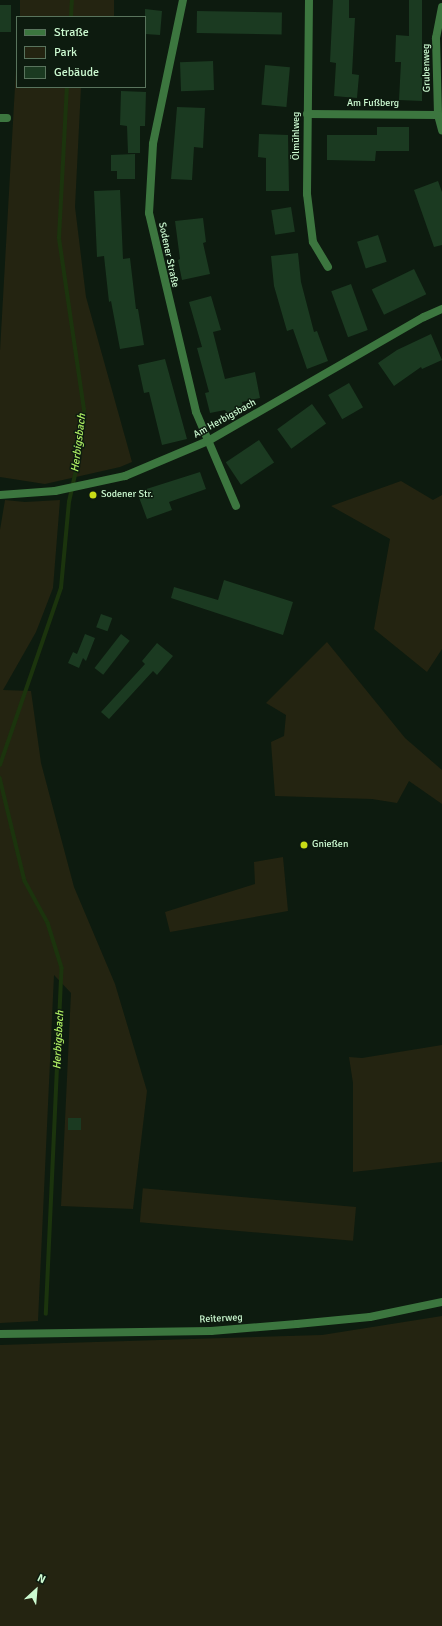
<!DOCTYPE html>
<html>
<head>
<meta charset="utf-8">
<style>
	body { margin:0 }
	#map { position:relative; width:442px; height:1626px; overflow:hidden; background:#0d1b0f; font-family:Signika,sans-serif }
	div>[style] { position:absolute }
	.green>* { inset:0; background:#242411; transform-origin:0 0 }
	.stream>* { height:3.5px; margin:-1.75px; padding:0 1.75px; transform-origin:1.75px; border-radius:1.75px; background:#1b340d }
	.building>* { inset:0; background:#1b3a21; transform-origin:0 0 }
	.minor>* { height:8px; margin:-4px; padding:0 4px; transform-origin:4px; border-radius:4px; background:#3c763f }
	.tertiary>* { height:8px; margin:-4px; padding:0 4px; transform-origin:4px; border-radius:4px; background:#3c763f }
	.dots>* { width:11px; height:11px; translate:-50% -50%; box-sizing:border-box; border:2px solid #0d1b0f; border-radius:50% }
	span { translate:-50% -50%; white-space:nowrap; text-align:center; line-height:1.15; -webkit-text-stroke:3px #0d1b0f; paint-order:stroke }
	.street-label { font-size:10px; color:#ccfad1 }
	.poi-label { font-size:10px; color:#ccfad1 }
	.left { translate:0 -50%; text-align:left }
	.water-label { font-size:11px; color:#aff064; font-style:italic }
	.legend { position:absolute; left:16px; top:16px; width:130px; height:72px; box-sizing:border-box; background:#0d1b0f; border:1px solid #59745d; margin:0; padding:5px 7px; list-style:none; font-size:12px; color:#ccfad1 }
	.legend li { display:flex; align-items:center; gap:8px; height:20px }
	.legend b { width:20px; border:1px solid #59745d }
	.north { position:absolute; left:16px; top:1570px; width:40px; height:40px; -webkit-text-stroke:3px #0d1b0f; paint-order:stroke; rotate:26deg; font-size:11px; font-weight:700; line-height:16px; text-align:center; color:#ccfad1 }
	.north::after { content:''; display:block; margin:auto; width:14px; height:18px; background:#ccfad1; clip-path:polygon(50% 0,100% 100%,50% 72%,0 100%) }
</style>
</head>
<body>
<div id="map">
	<div class="green">
		<div style="left:20px;top:0;width:94px;height:17px"></div>
		<div style="clip-path:polygon(17px 51px,17px 87px,81px 87px,75px 207px,86px 297px,132px 462px,120px 467px,45px 484px,0 477px,0 351px)"></div>
		<div style="clip-path:polygon(401px 481px,433px 500px,442px 495px,442px 649px,427px 672px,374px 629px,390px 539px,331px 506px)"></div>
		<div style="clip-path:polygon(5px 500px,25px 502px,60px 500px,53px 588px,36px 632px,3px 690px,31px 691px,41px 763px,74px 887px,115px 984px,147px 1091px,133px 1209px,61px 1206px,71px 993px,54px 975px,38px 1321px,0 1323px,0 530px)"></div>
		<div style="clip-path:polygon(327px 642px,405px 738px,442px 770px,442px 804px,409px 781px,397px 803px,372px 799px,275px 796px,271px 742px,284px 736px,286px 715px,266px 703px)"></div>
		<div style="clip-path:polygon(283px 857px,288px 911px,170px 932px,165px 912px,255px 884px,254px 862px)"></div>
		<div style="clip-path:polygon(442px 1045px,442px 1162px,353px 1172px,353px 1083px,349px 1057px,362px 1058px)"></div>
		<div style="left:356px;top:1207px;width:34px;height:214px;rotate:95deg"></div>
		<div style="clip-path:polygon(442px 1316px,442px 1626px,0 1626px,0 1345px,322px 1335px)"></div>
	</div>
	<div class="stream">
		<div style="left:71px;top:17px;width:17px;rotate:-87deg"></div>
		<div style="left:0;top:765px;width:187px;rotate:-71deg"></div>
		<div style="left:61px;top:588px;width:86px;rotate:-84.7deg"></div>
		<div style="left:69px;top:502px;width:46px;rotate:-77.5deg"></div>
		<div style="left:79px;top:457px;width:47px;rotate:-83.9deg"></div>
		<div style="left:84px;top:410px;width:174px;rotate:-98.3deg"></div>
		<div style="left:59px;top:238px;width:151px;rotate:-87deg"></div>
		<div style="left:0;top:778px;width:106px;rotate:76.4deg"></div>
		<div style="left:25px;top:881px;width:48px;rotate:61.3deg"></div>
		<div style="left:48px;top:923px;width:47px;rotate:72.7deg"></div>
		<div style="left:62px;top:968px;width:346px;rotate:92.6deg"></div>
	</div>
	<div class="building">
		<div style="clip-path:polygon(333px 0,349px 0,349px 18px,355px 18px,352px 74px,359px 75px,357px 98px,334px 96px,336px 63px,330px 62px)"></div>
		<div style="clip-path:polygon(409px 0,422px 0,422px 101px,399px 100px,401px 62px,395px 62px,396px 35px,409px 36px)"></div>
		<div style="left:0;top:5px;width:11px;height:27px"></div>
		<div style="clip-path:polygon(145px 9px,162px 11px,160px 35px,145px 34px)"></div>
		<div style="left:197px;top:11px;width:85px;height:22px;rotate:1deg"></div>
		<div style="left:213px;top:61px;width:29px;height:33px;rotate:88deg"></div>
		<div style="left:265px;top:65px;width:25px;height:40px;rotate:5deg"></div>
		<div style="clip-path:polygon(121px 91px,146px 92px,145px 126px,140px 126px,140px 153px,128px 153px,127px 126px,120px 125px)"></div>
		<div style="clip-path:polygon(177px 107px,205px 108px,203px 148px,194px 147px,192px 180px,171px 179px)"></div>
		<div style="clip-path:polygon(377px 127px,409px 127px,409px 151px,376px 151px,375px 161px,327px 160px,327px 135px,377px 135px)"></div>
		<div style="clip-path:polygon(259px 134px,288px 135px,289px 191px,266px 191px,266px 158px,258px 157px)"></div>
		<div style="clip-path:polygon(135px 154px,135px 179px,117px 179px,117px 171px,111px 171px,111px 155px)"></div>
		<div style="clip-path:polygon(438px 181px,442px 192px,442px 245px,434px 247px,414px 190px)"></div>
		<div style="clip-path:polygon(120px 190px,123px 259px,130px 258px,136px 309px,138px 309px,144px 345px,120px 349px,111px 301px,109px 302px,104px 256px,97px 257px,94px 191px)"></div>
		<div style="left:291px;top:207px;width:25px;height:20px;rotate:81deg"></div>
		<div style="clip-path:polygon(203px 218px,206px 242px,203px 243px,210px 274px,182px 280px,178px 260px,180px 259px,175px 221px)"></div>
		<div style="left:378px;top:235px;width:28px;height:22px;rotate:72deg"></div>
		<div style="clip-path:polygon(298px 253px,301px 282px,314px 332px,317px 331px,328px 361px,307px 369px,293px 329px,287px 331px,274px 286px,271px 256px)"></div>
		<div style="left:414px;top:269px;width:28px;height:47px;rotate:64deg"></div>
		<div style="left:351px;top:284px;width:49px;height:21px;rotate:70deg"></div>
		<div style="clip-path:polygon(211px 296px,221px 330px,213px 332px,225px 379px,255px 372px,260px 398px,242px 402px,244px 410px,227px 413px,225px 410px,210px 413px,205px 393px,209px 392px,197px 348px,202px 347px,189px 302px)"></div>
		<div style="clip-path:polygon(431px 334px,442px 360px,422px 369px,421px 367px,394px 386px,378px 363px,397px 350px)"></div>
		<div style="clip-path:polygon(165px 359px,187px 439px,162px 445px,149px 392px,144px 393px,138px 365px)"></div>
		<div style="left:349px;top:383px;width:28px;height:24px;rotate:60deg"></div>
		<div style="left:312px;top:404px;width:24px;height:43px;rotate:54deg"></div>
		<div style="left:259px;top:440px;width:27px;height:40px;rotate:56deg"></div>
		<div style="clip-path:polygon(200px 472px,206px 489px,169px 502px,172px 510px,147px 519px,137px 492px)"></div>
		<div style="clip-path:polygon(224px 580px,293px 602px,283px 635px,171px 598px,174px 587px,218px 600px)"></div>
		<div style="left:101px;top:614px;width:12px;height:14px;rotate:20deg"></div>
		<div style="clip-path:polygon(85px 634px,95px 638px,86px 661px,83px 658px,79px 668px,68px 663px,73px 652px,77px 654px)"></div>
		<div style="left:121px;top:634px;width:11px;height:43px;rotate:38deg"></div>
		<div style="clip-path:polygon(157px 643px,173px 656px,157px 675px,153px 671px,109px 719px,101px 712px,145px 664px,142px 661px)"></div>
		<div style="left:68px;top:1118px;width:13px;height:12px"></div>
	</div>
	<div class="minor">
		<div style="left:183px;top:0;width:147px;rotate:101.8deg"></div>
		<div style="left:153px;top:144px;width:69px;rotate:93.3deg"></div>
		<div style="left:149px;top:213px;width:204px;rotate:76.7deg"></div>
		<div style="left:196px;top:412px;width:102px;rotate:66.9deg"></div>
		<div style="left:309px;top:0;width:194px;rotate:90.6deg"></div>
		<div style="left:307px;top:194px;width:48px;rotate:82.9deg"></div>
		<div style="left:313px;top:242px;width:29px;rotate:59deg"></div>
		<div style="left:442px;top:7px;width:32px;rotate:101deg"></div>
		<div style="left:436px;top:38px;width:77px;rotate:88.5deg"></div>
		<div style="left:438px;top:115px;width:16px;rotate:75deg"></div>
		<div style="left:307px;top:114px;width:131px;rotate:0.4deg"></div>
		<div style="left:0;top:118px;width:7px"></div>
		<div style="left:0;top:495px;width:55px;rotate:-4.2deg"></div>
		<div style="left:55px;top:491px;width:72px;rotate:-12.1deg"></div>
		<div style="left:125px;top:476px;width:90px;rotate:-22.9deg"></div>
		<div style="left:208px;top:441px;width:249px;rotate:-29.9deg"></div>
		<div style="left:424px;top:317px;width:20px;rotate:-24deg"></div>
	</div>
	<div class="tertiary">
		<div style="left:0;top:1334px;width:211px;rotate:-0.8deg"></div>
		<div style="left:211px;top:1331px;width:86px;rotate:-4.7deg"></div>
		<div style="left:297px;top:1324px;width:73px;rotate:-5.5deg"></div>
		<div style="left:370px;top:1317px;width:74px;rotate:-11.8deg"></div>
	</div>
	<div class="dots">
		<div style="left:93px;top:495px;background:#c8dc16"></div>
		<div style="left:304px;top:845px;background:#c8dc16"></div>
	</div>
	<div class="street-label">
		<span style="left:427px;top:68px;rotate:-91deg">Grubenweg</span>
		<span style="left:373px;top:104px">Am Fußberg</span>
		<span style="left:297px;top:136px;rotate:-90deg">Ölmühlweg</span>
		<span style="left:168px;top:255px;rotate:78deg">Sodener Straße</span>
		<span style="left:225px;top:419px;rotate:-29deg">Am Herbigsbach</span>
		<span style="left:221px;top:1319px;rotate:-3deg">Reiterweg</span>
	</div>
	<div class="poi-label">
		<span class="left" style="left:101px;top:495px">Sodener Str.</span>
		<span class="left" style="left:312px;top:845px">Gnießen</span>
	</div>
	<div class="water-label">
		<span style="left:79px;top:443px;rotate:-83deg">Herbigsbach</span>
		<span style="left:59px;top:1040px;rotate:-87deg">Herbigsbach</span>
	</div>
	<ul class="legend">
	<li><b style="height:5px;background:#3c763f"></b>Straße</li>
	<li><b style="height:11px;background:#242411"></b>Park</li>
	<li><b style="height:11px;background:#1b3a21"></b>Gebäude</li>
	</ul>
	<div class="north">N</div>
</div>
</body>
</html>
